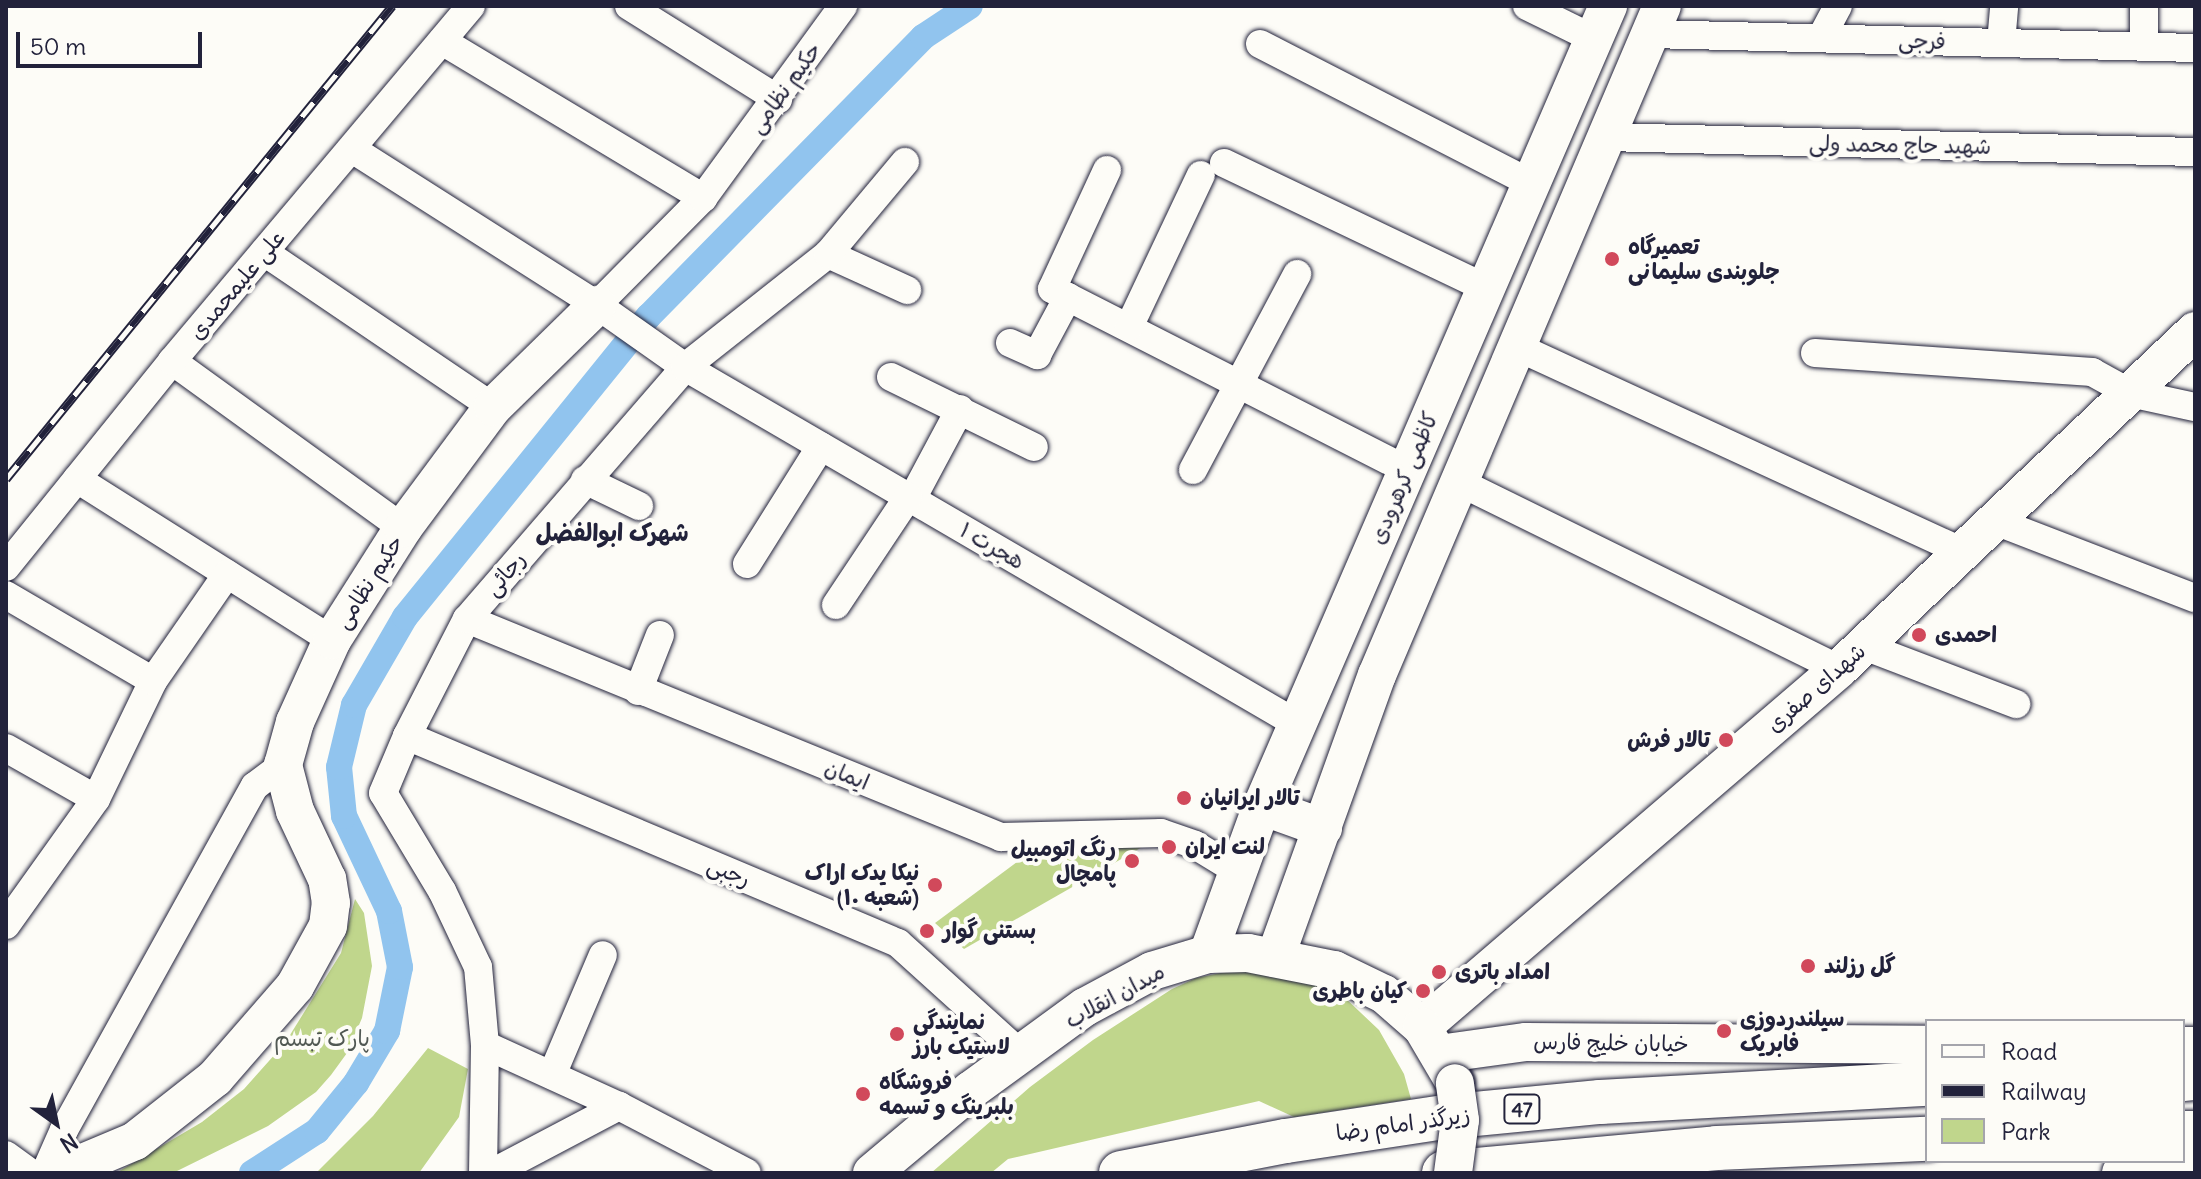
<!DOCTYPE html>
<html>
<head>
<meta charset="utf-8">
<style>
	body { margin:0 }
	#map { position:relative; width:2201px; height:1179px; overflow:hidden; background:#fdfcf7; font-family:Delius,"Playpen Sans Arabic",sans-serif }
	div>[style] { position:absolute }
	.green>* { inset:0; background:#c0d68c }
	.canal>* { height:26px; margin:-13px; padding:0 13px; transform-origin:13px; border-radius:13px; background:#91c4ee }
	.roads { filter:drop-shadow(0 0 2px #22223b) drop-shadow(0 0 2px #22223b) }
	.street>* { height:28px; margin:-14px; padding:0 14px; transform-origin:14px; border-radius:14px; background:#fdfcf7 }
	.secondary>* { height:38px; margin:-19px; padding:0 19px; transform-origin:19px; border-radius:19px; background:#fdfcf7 }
	.highway>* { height:44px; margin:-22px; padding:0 22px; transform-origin:22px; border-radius:22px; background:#fdfcf7 }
	.rail>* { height:9px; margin-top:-4.5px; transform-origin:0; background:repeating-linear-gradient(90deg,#fdfcf7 0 18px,#22223b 0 36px); box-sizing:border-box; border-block:2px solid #22223b }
	.bridges { filter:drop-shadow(0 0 2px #22223b) drop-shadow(0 0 2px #22223b) }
	.secondary-bridge>* { height:38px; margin:-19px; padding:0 19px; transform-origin:19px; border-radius:19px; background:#fdfcf7 }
	.dots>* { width:22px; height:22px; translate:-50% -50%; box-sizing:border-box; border:4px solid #fdfcf7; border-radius:50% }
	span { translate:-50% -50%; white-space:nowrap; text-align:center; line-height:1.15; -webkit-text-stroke:8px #fdfcf7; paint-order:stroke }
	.shield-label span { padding:2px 6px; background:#fdfcf7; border:2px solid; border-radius:6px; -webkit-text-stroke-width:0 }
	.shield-label { font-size:20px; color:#22223b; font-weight:700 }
	.street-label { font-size:22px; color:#22223b }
	.poi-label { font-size:22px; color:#22223b; font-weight:700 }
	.left { translate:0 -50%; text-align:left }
	.right { translate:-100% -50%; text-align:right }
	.park-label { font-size:22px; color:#515853 }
	.neighbourhood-label { font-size:24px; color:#22223b; font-weight:700 }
	.frame { position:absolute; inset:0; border:8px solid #22223b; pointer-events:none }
	.legend { position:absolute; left:1925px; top:1019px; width:260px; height:144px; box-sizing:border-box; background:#fdfcf7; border:2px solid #a5a5ac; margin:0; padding:10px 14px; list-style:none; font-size:24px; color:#22223b }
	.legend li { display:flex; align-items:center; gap:16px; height:40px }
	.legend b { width:40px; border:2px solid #a5a5ac }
	.north { position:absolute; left:16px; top:1083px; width:80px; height:80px; -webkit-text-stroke:6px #fdfcf7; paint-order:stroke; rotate:147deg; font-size:22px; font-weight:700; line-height:32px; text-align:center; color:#22223b }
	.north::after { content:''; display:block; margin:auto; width:28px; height:36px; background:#22223b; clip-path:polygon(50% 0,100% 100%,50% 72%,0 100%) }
	.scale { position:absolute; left:16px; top:32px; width:186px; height:36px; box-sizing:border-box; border:4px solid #22223b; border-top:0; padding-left:10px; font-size:24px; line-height:28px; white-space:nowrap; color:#22223b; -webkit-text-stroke:6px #fdfcf7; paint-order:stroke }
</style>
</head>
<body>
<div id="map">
	<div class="green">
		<div style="clip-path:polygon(1151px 842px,964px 949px,935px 923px,1040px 845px)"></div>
		<div style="clip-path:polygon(355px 899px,364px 913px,372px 966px,362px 1018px,347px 1053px,331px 1075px,316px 1092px,268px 1126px,173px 1173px,116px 1173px,202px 1122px,244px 1089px,285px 1043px,341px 953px)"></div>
		<div style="clip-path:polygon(1245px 968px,1320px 983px,1342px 995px,1379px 1030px,1404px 1074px,1411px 1099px,1294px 1117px,1259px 1101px,1008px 1159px,991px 1173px,931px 1173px,1030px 1087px,1093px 1040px,1172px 989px,1196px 978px)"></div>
		<div style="clip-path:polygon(428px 1048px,468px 1069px,459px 1117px,419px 1173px,316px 1173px,373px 1116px)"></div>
	</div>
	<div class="canal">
		<div style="left:252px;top:1173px;width:77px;rotate:-32.9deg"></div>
		<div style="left:317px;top:1131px;width:62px;rotate:-50.9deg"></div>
		<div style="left:356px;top:1083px;width:61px;rotate:-59.2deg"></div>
		<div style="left:387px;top:1031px;width:65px;rotate:-78.5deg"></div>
		<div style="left:400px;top:967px;width:57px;rotate:-101.1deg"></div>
		<div style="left:389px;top:911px;width:105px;rotate:-115.3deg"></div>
		<div style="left:344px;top:816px;width:49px;rotate:-95.8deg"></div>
		<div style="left:339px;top:767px;width:64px;rotate:-76.4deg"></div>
		<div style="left:354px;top:705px;width:102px;rotate:-59.9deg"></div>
		<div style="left:405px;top:617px;width:387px;rotate:-51deg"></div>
		<div style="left:649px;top:316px;width:391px;rotate:-45.5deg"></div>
		<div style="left:923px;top:37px;width:56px;rotate:-33.4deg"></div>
	</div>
	<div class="roads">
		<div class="street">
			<div style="left:629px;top:6px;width:176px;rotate:32deg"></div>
			<div style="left:1527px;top:6px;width:75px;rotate:26.2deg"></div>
			<div style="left:2144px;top:6px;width:40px;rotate:90deg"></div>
			<div style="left:1650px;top:34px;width:545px;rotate:1.47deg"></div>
			<div style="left:1821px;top:38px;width:36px;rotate:-62deg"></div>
			<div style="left:442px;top:41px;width:305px;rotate:31deg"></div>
			<div style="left:2001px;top:43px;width:37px;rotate:-85deg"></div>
			<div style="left:1260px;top:44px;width:305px;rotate:27.2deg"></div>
			<div style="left:1606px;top:137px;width:589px;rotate:1.46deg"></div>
			<div style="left:352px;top:149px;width:290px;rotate:32.5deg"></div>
			<div style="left:597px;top:305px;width:108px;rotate:35.2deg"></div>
			<div style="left:685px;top:367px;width:711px;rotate:30.24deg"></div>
			<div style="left:1224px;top:163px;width:290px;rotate:25.5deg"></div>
			<div style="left:1107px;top:170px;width:131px;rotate:114.8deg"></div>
			<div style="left:1052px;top:289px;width:398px;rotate:27deg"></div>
			<div style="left:264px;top:252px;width:277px;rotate:34.1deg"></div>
			<div style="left:828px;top:254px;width:87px;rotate:24.5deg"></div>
			<div style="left:597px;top:305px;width:151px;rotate:-45.3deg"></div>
			<div style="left:703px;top:198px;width:238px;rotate:-53.9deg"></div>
			<div style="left:1129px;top:327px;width:168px;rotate:-64.7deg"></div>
			<div style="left:1010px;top:343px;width:30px;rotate:24deg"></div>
			<div style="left:1037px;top:355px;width:66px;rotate:-61.9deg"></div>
			<div style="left:1515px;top:346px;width:492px;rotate:24.7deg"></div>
			<div style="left:1815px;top:353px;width:278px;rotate:3.9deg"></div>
			<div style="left:2092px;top:372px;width:43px;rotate:28.9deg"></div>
			<div style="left:2130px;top:393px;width:66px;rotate:12.2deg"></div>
			<div style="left:172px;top:361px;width:285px;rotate:35.9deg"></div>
			<div style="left:891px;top:377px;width:159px;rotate:26.1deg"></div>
			<div style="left:1193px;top:470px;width:222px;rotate:-62deg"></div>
			<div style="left:77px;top:479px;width:302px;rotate:32.3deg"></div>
			<div style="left:585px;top:480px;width:60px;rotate:25.7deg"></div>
			<div style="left:1457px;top:481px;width:426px;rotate:26.2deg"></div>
			<div style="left:912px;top:499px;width:102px;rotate:-61.9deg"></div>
			<div style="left:1995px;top:521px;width:214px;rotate:21.1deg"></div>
			<div style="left:747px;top:564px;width:139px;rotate:-57.9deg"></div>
			<div style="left:6px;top:567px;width:265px;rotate:-51.1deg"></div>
			<div style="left:172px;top:361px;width:464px;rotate:-49.9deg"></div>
			<div style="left:6px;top:595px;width:170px;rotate:30.3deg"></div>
			<div style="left:836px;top:605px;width:130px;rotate:-56.3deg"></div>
			<div style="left:467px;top:619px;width:577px;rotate:22.21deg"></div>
			<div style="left:1001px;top:837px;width:160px;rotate:-1.4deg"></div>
			<div style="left:1161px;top:833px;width:36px;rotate:19deg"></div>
			<div style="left:1195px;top:845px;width:48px;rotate:31.4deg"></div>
			<div style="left:1864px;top:646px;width:163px;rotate:20.9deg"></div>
			<div style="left:638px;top:691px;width:60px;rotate:-68.6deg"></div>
			<div style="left:407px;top:736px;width:533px;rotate:22.86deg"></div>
			<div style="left:898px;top:943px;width:166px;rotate:42.1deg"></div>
			<div style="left:6px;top:748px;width:103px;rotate:29.5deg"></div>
			<div style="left:6px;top:925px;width:155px;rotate:-54.5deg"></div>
			<div style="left:96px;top:799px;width:131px;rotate:-64.2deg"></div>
			<div style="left:153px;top:681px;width:130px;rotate:-55.3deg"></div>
			<div style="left:485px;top:1045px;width:147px;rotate:24.5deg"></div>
			<div style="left:619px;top:1106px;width:144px;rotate:27.6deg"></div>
			<div style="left:552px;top:1075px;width:130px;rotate:-67deg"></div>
			<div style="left:6px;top:1155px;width:31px;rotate:36deg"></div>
			<div style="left:45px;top:1173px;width:47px;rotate:-66.2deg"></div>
			<div style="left:64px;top:1130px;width:393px;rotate:-61deg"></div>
			<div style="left:255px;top:786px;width:35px;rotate:-37deg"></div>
			<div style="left:483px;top:1173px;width:128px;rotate:-89.1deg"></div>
			<div style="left:485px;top:1045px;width:78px;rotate:-95.1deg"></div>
			<div style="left:478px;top:967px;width:84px;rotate:-115.3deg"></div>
			<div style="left:442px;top:891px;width:114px;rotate:-121deg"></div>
			<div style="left:383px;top:793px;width:62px;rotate:-67.2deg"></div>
			<div style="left:407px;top:736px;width:131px;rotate:-62.9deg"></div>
			<div style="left:467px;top:619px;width:333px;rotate:-49.1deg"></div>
			<div style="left:685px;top:367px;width:182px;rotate:-38.3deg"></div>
			<div style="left:828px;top:254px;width:120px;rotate:-50.1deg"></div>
			<div style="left:492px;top:1173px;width:144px;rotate:-27.8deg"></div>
		</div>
		<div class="secondary">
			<div style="left:1262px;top:806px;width:65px;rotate:19.8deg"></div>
			<div style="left:1208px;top:954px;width:158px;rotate:-70deg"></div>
			<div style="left:1262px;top:806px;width:872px;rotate:-66.61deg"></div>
			<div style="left:1275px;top:958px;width:301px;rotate:-70.2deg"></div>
			<div style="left:1377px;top:675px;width:727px;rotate:-66.93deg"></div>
			<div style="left:1422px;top:1027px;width:550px;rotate:-40.65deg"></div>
			<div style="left:1839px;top:669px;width:491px;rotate:-43.5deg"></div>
			<div style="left:2183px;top:1046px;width:12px"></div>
			<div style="left:1439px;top:1054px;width:88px;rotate:-7.9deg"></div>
			<div style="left:1526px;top:1042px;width:401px;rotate:0.4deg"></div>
			<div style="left:59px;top:1173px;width:82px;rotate:-22.8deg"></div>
			<div style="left:135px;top:1141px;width:102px;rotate:-38.2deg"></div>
			<div style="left:215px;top:1078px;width:122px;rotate:-49deg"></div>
			<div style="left:295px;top:986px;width:68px;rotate:-61.2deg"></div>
			<div style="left:328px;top:926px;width:23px;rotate:-83deg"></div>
			<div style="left:331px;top:903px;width:24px;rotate:-99deg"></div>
			<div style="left:327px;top:879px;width:75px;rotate:-115.2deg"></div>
			<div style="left:295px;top:811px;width:48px;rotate:-104.6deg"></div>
			<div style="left:283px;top:765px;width:45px;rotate:-74.4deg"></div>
			<div style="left:295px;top:722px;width:90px;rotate:-65.7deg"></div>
			<div style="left:332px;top:640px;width:133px;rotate:-57.6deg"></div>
			<div style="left:403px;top:528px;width:151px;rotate:-53.4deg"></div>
			<div style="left:493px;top:407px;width:146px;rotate:-44.4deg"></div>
			<div style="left:872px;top:1173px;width:129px;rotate:-40deg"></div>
			<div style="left:971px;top:1090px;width:141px;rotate:-36.1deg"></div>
			<div style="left:1085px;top:1007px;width:76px;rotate:-28.2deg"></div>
			<div style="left:1152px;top:971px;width:59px;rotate:-16.9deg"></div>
			<div style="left:1208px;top:954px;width:40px;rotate:-1.4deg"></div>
			<div style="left:1248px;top:953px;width:88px;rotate:11.2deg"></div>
			<div style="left:1334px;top:970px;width:55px;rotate:25.6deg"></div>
			<div style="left:1384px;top:994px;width:50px;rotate:41deg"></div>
			<div style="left:1422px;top:1027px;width:65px;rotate:59.5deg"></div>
			<div style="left:2121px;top:1173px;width:74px;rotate:-3.9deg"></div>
		</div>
		<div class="highway">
			<div style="left:2183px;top:1079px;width:12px;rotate:-5deg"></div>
			<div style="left:2183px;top:1133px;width:12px"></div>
			<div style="left:1121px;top:1173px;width:168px;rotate:-11deg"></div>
			<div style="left:1286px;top:1141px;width:160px;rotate:-8.6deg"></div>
			<div style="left:1444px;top:1117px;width:157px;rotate:-5.5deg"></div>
			<div style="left:1600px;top:1102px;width:327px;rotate:-3.2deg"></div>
			<div style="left:1444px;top:1173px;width:274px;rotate:-5.2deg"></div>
			<div style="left:1717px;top:1148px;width:210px;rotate:-2.5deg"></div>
		</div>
	</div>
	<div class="rail">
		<div style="left:6px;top:479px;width:611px;rotate:-50.78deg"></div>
	</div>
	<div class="bridges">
		<div class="secondary-bridge">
			<div style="left:1453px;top:1173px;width:53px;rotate:-82.5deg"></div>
			<div style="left:1460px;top:1120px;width:37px;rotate:-98deg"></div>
		</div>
	</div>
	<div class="dots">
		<div style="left:1612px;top:259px;background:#d1495b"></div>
		<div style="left:1919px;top:635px;background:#d1495b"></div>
		<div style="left:1726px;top:740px;background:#d1495b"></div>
		<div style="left:1184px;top:798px;background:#d1495b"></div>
		<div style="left:1169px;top:847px;background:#d1495b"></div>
		<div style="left:1132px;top:861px;background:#d1495b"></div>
		<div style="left:935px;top:885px;background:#d1495b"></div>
		<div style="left:927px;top:931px;background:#d1495b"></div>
		<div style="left:1808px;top:966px;background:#d1495b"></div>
		<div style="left:1439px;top:972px;background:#d1495b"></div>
		<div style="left:1423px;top:991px;background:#d1495b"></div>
		<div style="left:1724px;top:1031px;background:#d1495b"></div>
		<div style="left:897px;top:1034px;background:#d1495b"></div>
		<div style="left:863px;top:1094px;background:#d1495b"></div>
	</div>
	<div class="shield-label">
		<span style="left:1522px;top:1109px">47</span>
	</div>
	<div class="street-label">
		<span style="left:1922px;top:41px;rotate:2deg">فرجی</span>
		<span style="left:785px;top:88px;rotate:-54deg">حکیم نظامی</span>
		<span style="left:1900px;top:145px;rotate:1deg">شهید حاج محمد ولی</span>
		<span style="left:237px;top:285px;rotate:-50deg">علی علیمحمدی</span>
		<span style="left:1404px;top:478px;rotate:-67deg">کاظمی کرهرودی</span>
		<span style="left:992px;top:546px;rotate:30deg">هجرت ۱</span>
		<span style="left:505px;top:574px;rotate:-50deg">رجائی</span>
		<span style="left:369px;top:582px;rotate:-57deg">حکیم نظامی</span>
		<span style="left:1816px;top:688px;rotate:-41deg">شهدای صفری</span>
		<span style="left:847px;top:775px;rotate:22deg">ایمان</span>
		<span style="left:729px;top:872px;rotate:23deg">رجبی</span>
		<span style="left:1115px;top:996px;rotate:-29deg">میدان انقلاب</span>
		<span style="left:1611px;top:1043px;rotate:1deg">خیابان خلیج فارس</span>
		<span style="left:1403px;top:1124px;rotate:-8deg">زیرگذر امام رضا</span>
	</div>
	<div class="poi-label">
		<span class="left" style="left:1628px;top:259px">تعمیرگاه<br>جلوبندی سلیمانی</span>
		<span class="left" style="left:1935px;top:635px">احمدی</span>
		<span class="right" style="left:1710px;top:740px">تالار فرش</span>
		<span class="left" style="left:1200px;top:798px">تالار ایرانیان</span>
		<span class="left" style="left:1185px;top:847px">لنت ایران</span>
		<span class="right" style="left:1116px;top:861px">رنگ اتومبیل<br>پامچال</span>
		<span class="right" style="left:919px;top:885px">نیکا یدک اراک<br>(شعبه ۱۰)</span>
		<span class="left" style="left:943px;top:931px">بستنی گوار</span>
		<span class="left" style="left:1824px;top:966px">گل رزلند</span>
		<span class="left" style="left:1455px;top:972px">امداد باتری</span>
		<span class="right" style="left:1407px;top:991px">کیان باطری</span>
		<span class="left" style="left:1740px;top:1031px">سیلندردوزی<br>فابریک</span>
		<span class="left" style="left:913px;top:1034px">نمایندگی<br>لاستیک بارز</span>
		<span class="left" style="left:879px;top:1094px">فروشگاه<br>بلبرینگ و تسمه</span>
	</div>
	<div class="park-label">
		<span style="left:322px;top:1039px">پارک تبسم</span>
	</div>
	<div class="neighbourhood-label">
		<span style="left:612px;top:533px">شهرک ابوالفضل</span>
	</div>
	<div class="frame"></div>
	<ul class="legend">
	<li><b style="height:10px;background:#fdfcf7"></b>Road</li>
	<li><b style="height:10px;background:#22223b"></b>Railway</li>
	<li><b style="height:22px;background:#c0d68c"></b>Park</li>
	</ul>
	<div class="north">N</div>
	<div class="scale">50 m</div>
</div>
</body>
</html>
